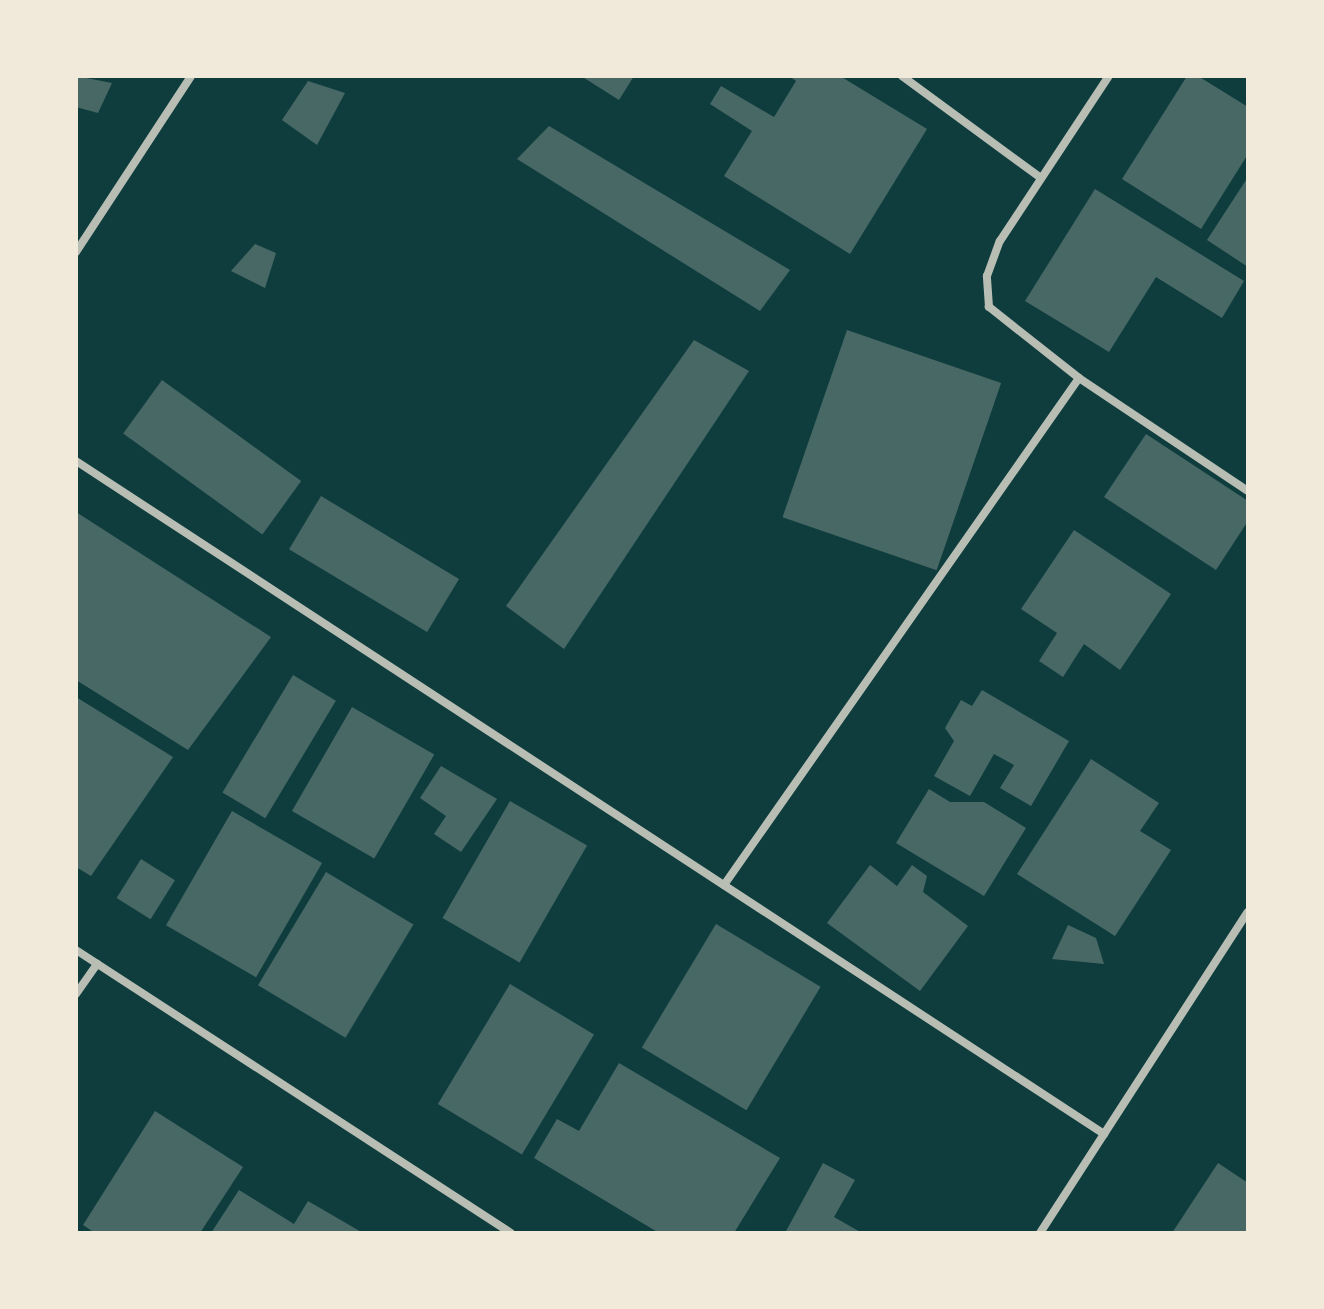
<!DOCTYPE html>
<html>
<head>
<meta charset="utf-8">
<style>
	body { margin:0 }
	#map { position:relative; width:1324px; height:1309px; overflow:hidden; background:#0f3d3e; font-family:Mulish,sans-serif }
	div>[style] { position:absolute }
	.building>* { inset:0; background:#486865; transform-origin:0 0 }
	.minor>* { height:8px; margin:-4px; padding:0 4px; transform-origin:4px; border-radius:4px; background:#b8beb3 }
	span { translate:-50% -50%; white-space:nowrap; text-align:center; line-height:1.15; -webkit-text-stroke:8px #f1e9da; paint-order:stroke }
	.frame { position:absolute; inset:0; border:78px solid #f1e9da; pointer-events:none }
</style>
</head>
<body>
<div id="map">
	<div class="building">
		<div style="clip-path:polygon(76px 76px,112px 83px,98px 113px,76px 107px)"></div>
		<div style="clip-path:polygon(581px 76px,634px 76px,619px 100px)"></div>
		<div style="clip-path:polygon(789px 76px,840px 76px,927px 129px,850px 254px,724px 176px,752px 131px,710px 104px,721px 86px,774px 117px,796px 81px)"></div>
		<div style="clip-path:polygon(1187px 76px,1198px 76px,1248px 107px,1248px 154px,1201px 229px,1122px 179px)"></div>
		<div style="clip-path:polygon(308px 81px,345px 93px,317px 145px,282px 120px)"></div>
		<div style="clip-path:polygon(549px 126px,790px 270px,760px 311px,517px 159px)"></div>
		<div style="clip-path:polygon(1248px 177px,1248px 267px,1207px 240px)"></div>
		<div style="clip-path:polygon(1095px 189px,1244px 281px,1222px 318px,1156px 277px,1109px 352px,1025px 301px)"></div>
		<div style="clip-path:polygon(255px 244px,276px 253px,265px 288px,231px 271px)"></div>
		<div style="left:847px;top:330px;width:163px;height:198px;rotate:19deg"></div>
		<div style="clip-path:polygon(694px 340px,749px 371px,564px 649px,506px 606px)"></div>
		<div style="left:162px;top:380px;width:172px;height:66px;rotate:36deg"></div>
		<div style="clip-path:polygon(1146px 434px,1248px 501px,1248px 521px,1216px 570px,1104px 497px)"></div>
		<div style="left:321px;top:496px;width:161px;height:62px;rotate:31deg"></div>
		<div style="clip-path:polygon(76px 512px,271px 637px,188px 750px,76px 680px)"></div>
		<div style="clip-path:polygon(1074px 530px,1171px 594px,1120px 670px,1084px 644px,1063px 677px,1039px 661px,1057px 633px,1021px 609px)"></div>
		<div style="left:293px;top:675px;width:50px;height:137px;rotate:31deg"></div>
		<div style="clip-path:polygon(982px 690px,1069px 741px,1031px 806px,1000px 788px,1014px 765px,994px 754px,970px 796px,934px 776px,954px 741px,945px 728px,961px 700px,972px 706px)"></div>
		<div style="clip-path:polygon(76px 697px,173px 757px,91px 876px,76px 867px)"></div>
		<div style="left:352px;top:707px;width:95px;height:120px;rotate:30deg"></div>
		<div style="clip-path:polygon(1091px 759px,1159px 803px,1140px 831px,1171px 850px,1115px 936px,1017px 874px)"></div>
		<div style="clip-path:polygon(441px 766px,497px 799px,461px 852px,434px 834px,446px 816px,420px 798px)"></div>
		<div style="clip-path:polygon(929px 789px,950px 802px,984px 802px,1026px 828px,984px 896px,896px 843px)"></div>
		<div style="left:510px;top:801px;width:89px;height:135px;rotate:30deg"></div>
		<div style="left:232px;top:811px;width:104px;height:132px;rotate:30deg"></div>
		<div style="left:141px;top:859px;width:40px;height:46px;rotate:32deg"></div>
		<div style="clip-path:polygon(870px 865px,897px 886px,912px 865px,927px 876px,923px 892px,968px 926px,920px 991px,827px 923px)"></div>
		<div style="left:326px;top:872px;width:102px;height:132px;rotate:31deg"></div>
		<div style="left:716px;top:924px;width:122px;height:144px;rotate:31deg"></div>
		<div style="clip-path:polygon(1068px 925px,1096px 938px,1104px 964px,1052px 959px)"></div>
		<div style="left:510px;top:984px;width:98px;height:140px;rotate:31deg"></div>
		<div style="clip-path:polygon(619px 1063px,780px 1158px,734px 1233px,659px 1233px,534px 1158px,557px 1119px,579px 1131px)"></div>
		<div style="clip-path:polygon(155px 1111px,243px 1167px,200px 1233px,95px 1233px,83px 1225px)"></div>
		<div style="clip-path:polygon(823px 1163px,855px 1180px,834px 1217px,862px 1233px,785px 1233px)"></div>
		<div style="clip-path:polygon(1218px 1163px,1248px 1183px,1248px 1233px,1172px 1233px)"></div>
		<div style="clip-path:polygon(239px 1190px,294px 1224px,308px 1201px,363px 1233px,211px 1233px)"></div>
	</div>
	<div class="minor">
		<div style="left:902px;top:76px;width:172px;rotate:36.3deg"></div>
		<div style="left:76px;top:252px;width:210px;rotate:-56.8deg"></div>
		<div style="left:1079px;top:378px;width:115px;rotate:-141.7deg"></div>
		<div style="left:989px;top:307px;width:31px;rotate:-94deg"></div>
		<div style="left:987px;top:276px;width:37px;rotate:-70deg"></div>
		<div style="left:1000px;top:241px;width:198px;rotate:-56.6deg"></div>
		<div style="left:76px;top:461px;width:1229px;rotate:33.21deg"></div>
		<div style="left:724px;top:885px;width:619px;rotate:-55deg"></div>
		<div style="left:1079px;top:378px;width:203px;rotate:33.8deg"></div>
		<div style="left:76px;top:950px;width:519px;rotate:33.05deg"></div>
		<div style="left:76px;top:994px;width:37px;rotate:-55deg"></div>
		<div style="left:1040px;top:1233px;width:382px;rotate:-57.1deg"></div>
	</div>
	<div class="frame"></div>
</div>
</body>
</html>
